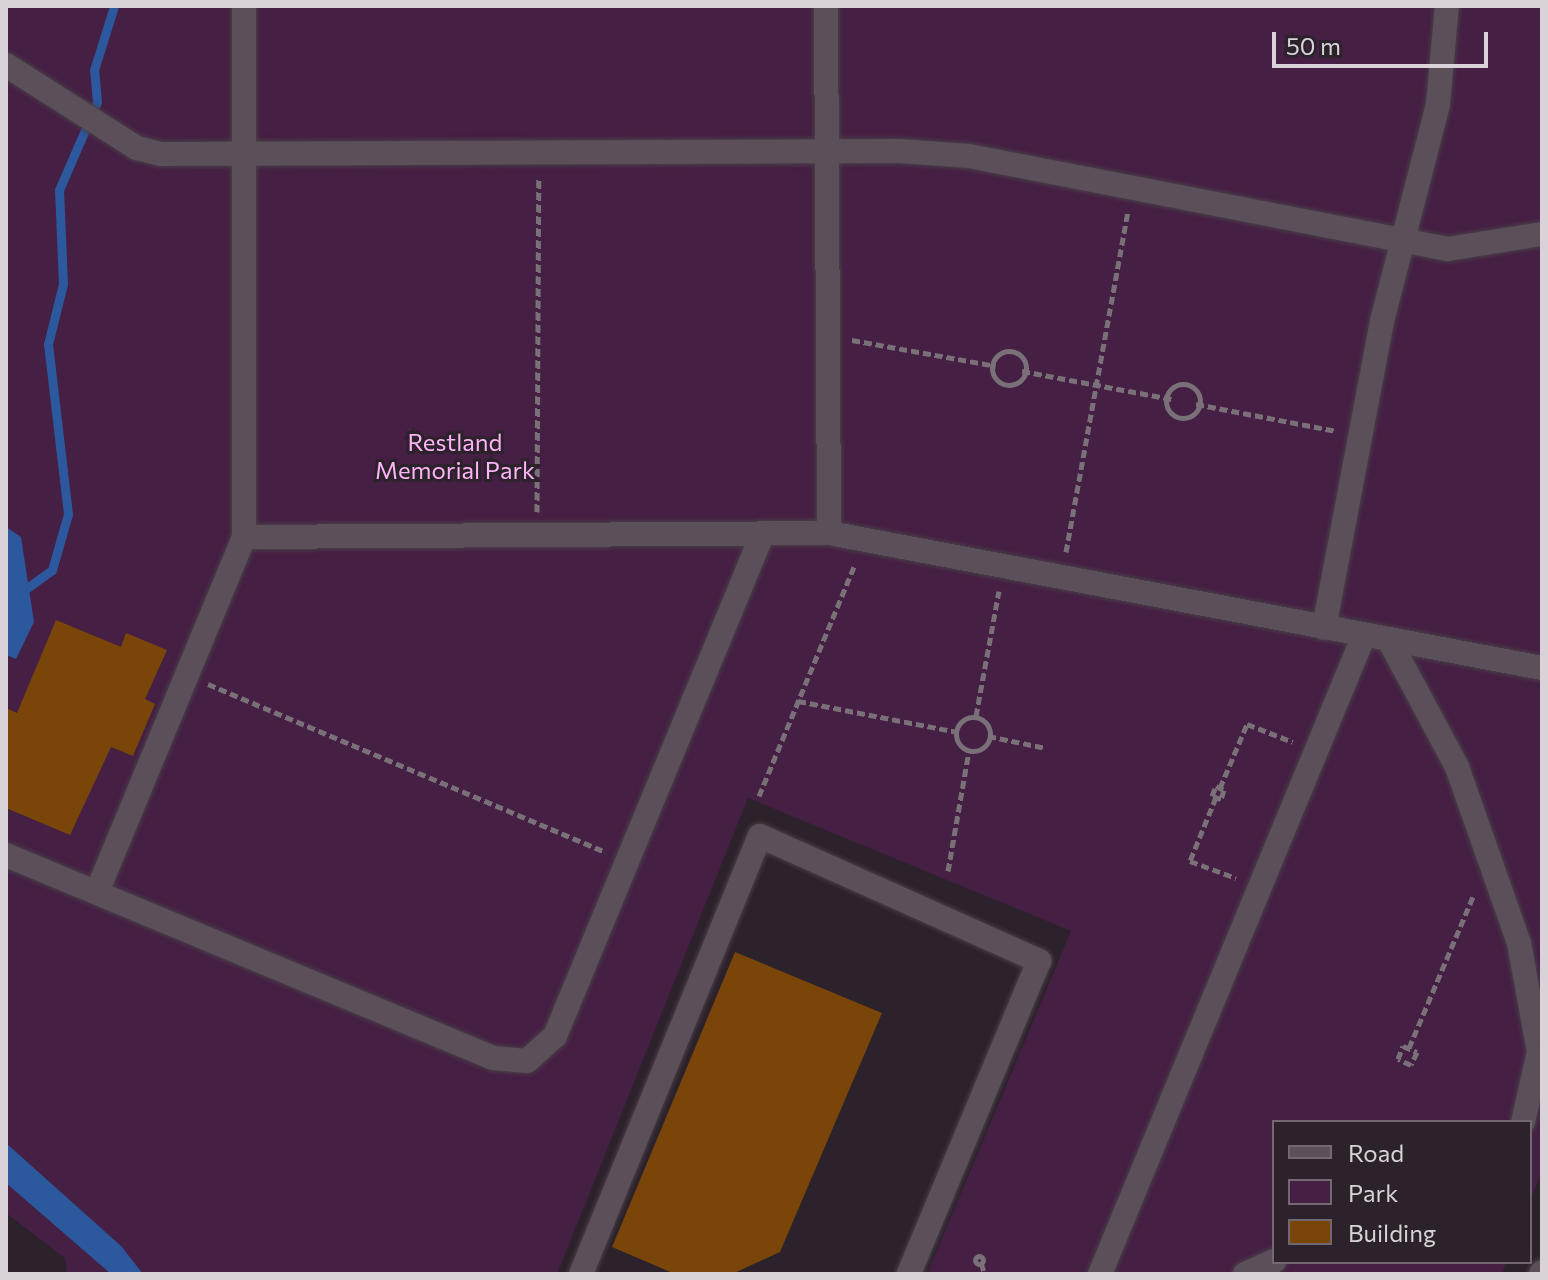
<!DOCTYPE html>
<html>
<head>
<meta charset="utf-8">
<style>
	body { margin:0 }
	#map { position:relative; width:1548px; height:1280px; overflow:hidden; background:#2c222b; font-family:Commissioner,sans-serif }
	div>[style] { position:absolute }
	.green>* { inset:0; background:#461f44 }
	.water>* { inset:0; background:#2c589d }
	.stream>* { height:9px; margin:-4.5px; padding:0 4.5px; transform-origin:4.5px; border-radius:4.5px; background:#2c589d }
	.building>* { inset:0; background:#794509 }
	.path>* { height:5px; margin-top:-2.5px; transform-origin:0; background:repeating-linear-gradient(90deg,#797078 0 8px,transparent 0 12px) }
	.path>.ring { margin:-2.5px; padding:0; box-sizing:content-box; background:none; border:5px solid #797078; border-radius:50% }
	.roads { filter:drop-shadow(0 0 2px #473f47) drop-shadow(0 0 2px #473f47) }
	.minor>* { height:24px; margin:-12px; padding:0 12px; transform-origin:12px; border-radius:12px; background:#5b4f5a }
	span { translate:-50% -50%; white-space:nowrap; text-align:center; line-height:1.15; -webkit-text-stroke:6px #2c222b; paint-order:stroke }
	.park-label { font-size:24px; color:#feb3f7 }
	.frame { position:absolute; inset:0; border:8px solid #dad2d9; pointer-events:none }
	.legend { position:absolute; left:1272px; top:1120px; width:260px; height:144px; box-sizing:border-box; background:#2c222b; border:2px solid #726871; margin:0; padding:10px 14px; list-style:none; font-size:24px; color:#dad2d9 }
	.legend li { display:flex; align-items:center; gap:16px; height:40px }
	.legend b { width:40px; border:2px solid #726871 }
	.scale { position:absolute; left:1272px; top:32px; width:216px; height:36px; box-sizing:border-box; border:4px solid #dad2d9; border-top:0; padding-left:10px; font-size:24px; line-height:28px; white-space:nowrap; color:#dad2d9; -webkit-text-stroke:6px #2c222b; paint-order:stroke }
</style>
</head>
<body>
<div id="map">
	<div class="green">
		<div style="clip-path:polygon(6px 6px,1542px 6px,1542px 1170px,1530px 1201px,1530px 1122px,1274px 1122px,1274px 1262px,1506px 1262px,1502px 1274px,927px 1274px,1071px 931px,748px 798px,557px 1274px,67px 1274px,65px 1258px,6px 1213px)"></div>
	</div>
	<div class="water">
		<div style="clip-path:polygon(6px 527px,21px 537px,34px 622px,16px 659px,6px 655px)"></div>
		<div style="clip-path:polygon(6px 1143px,121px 1246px,143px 1274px,111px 1274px,6px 1183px)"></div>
	</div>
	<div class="stream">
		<div style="left:27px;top:588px;width:31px;rotate:-36deg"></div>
		<div style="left:52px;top:570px;width:58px;rotate:-74.1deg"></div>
		<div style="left:68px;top:514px;width:171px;rotate:-96.7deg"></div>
		<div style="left:48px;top:344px;width:62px;rotate:-76deg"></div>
		<div style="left:63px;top:284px;width:94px;rotate:-92.4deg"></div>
		<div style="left:59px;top:190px;width:96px;rotate:-66.6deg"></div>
		<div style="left:97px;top:102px;width:32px;rotate:-95deg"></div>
		<div style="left:94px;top:70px;width:67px;rotate:-72.6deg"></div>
	</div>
	<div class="building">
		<div style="clip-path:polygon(56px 620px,121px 647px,126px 633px,167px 650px,145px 699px,155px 704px,133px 756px,111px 747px,70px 835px,6px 808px,6px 708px,17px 713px)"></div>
		<div style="clip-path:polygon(735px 952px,882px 1013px,780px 1252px,732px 1274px,675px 1274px,612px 1247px)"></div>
	</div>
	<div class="path">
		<div style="left:852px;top:340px;width:146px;rotate:10.2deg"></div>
		<div class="ring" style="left:992px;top:351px;width:29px;height:29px"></div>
		<div style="left:1022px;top:371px;width:152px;rotate:10.6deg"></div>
		<div class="ring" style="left:1166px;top:384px;width:29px;height:29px"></div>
		<div style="left:1196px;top:404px;width:143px;rotate:10.9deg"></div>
		<div style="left:537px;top:512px;width:334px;rotate:-89.7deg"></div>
		<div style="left:1066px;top:552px;width:346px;rotate:-79.7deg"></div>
		<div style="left:208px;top:684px;width:430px;rotate:22.9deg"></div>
		<div style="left:798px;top:701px;width:162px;rotate:11deg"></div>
		<div style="left:976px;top:716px;width:127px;rotate:-79.6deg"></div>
		<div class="ring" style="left:956px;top:717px;width:29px;height:29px"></div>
		<div style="left:988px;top:736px;width:59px;rotate:11.7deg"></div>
		<div style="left:1216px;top:786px;width:9px;rotate:27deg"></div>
		<div style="left:1224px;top:790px;width:9px;rotate:108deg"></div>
		<div style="left:1221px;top:799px;width:9px;rotate:-162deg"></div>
		<div style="left:1212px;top:796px;width:11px;rotate:-68deg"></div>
		<div style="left:1220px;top:788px;width:69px;rotate:-67.1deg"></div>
		<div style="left:1247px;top:724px;width:49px;rotate:21.4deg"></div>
		<div style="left:759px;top:796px;width:251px;rotate:-67.5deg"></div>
		<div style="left:1216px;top:797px;width:69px;rotate:112.1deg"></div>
		<div style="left:1190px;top:861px;width:49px;rotate:20.3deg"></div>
		<div style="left:948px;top:871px;width:122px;rotate:-80.1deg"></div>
		<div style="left:1403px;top:1046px;width:15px;rotate:23deg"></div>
		<div style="left:1417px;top:1052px;width:14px;rotate:115deg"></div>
		<div style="left:1411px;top:1065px;width:14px;rotate:-155deg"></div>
		<div style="left:1398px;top:1059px;width:14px;rotate:-69deg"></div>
		<div style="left:1409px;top:1048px;width:167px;rotate:-67.1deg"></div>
		<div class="ring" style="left:975px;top:1256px;width:3px;height:3px"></div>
		<div style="left:981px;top:1263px;width:12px;rotate:70deg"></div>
	</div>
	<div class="roads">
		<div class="minor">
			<div style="left:826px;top:6px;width:527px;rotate:89.67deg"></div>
			<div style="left:6px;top:65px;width:155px;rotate:32.4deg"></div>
			<div style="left:137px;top:148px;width:25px;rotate:14deg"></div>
			<div style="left:161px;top:154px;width:739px;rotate:-0.23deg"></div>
			<div style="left:900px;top:151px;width:69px;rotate:4.1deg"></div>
			<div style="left:969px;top:156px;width:488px;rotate:11deg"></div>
			<div style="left:1448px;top:249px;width:95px;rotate:-9.1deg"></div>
			<div style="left:244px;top:537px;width:585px;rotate:-0.39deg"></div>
			<div style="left:829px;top:533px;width:726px;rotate:10.72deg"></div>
			<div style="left:1324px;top:628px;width:312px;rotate:-79.3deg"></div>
			<div style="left:1382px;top:321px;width:224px;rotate:-75.5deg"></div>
			<div style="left:1438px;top:104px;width:98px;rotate:-84.8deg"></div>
			<div style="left:1389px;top:640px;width:144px;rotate:61.8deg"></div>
			<div style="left:1457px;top:767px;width:187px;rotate:70.6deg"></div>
			<div style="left:1519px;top:943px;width:111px;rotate:79.6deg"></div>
			<div style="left:1539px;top:1052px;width:72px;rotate:102.9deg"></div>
			<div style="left:6px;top:855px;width:528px;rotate:22.63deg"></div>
			<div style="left:493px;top:1058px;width:34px;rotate:5deg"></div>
			<div style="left:527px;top:1061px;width:38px;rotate:-42deg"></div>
			<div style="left:555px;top:1036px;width:542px;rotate:-67.55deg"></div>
			<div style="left:97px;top:892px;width:384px;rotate:-67.5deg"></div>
			<div style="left:244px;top:537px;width:531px;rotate:-90deg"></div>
			<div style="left:581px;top:1274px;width:473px;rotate:-67.8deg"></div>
			<div style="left:760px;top:836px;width:306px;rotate:24.1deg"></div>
			<div style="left:1039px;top:961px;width:339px;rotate:112.6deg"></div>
			<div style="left:1100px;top:1274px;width:691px;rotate:-67.55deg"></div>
			<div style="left:1245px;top:1274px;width:32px;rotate:-24deg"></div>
			<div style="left:1541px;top:1274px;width:2px;rotate:-63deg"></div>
		</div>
	</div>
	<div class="park-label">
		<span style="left:455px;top:456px">Restland<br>Memorial Park</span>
	</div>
	<div class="frame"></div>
	<ul class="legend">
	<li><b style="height:10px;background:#5b4f5a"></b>Road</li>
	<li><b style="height:22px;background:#461f44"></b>Park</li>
	<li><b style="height:22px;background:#794509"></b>Building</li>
	</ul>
	<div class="scale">50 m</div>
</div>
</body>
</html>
